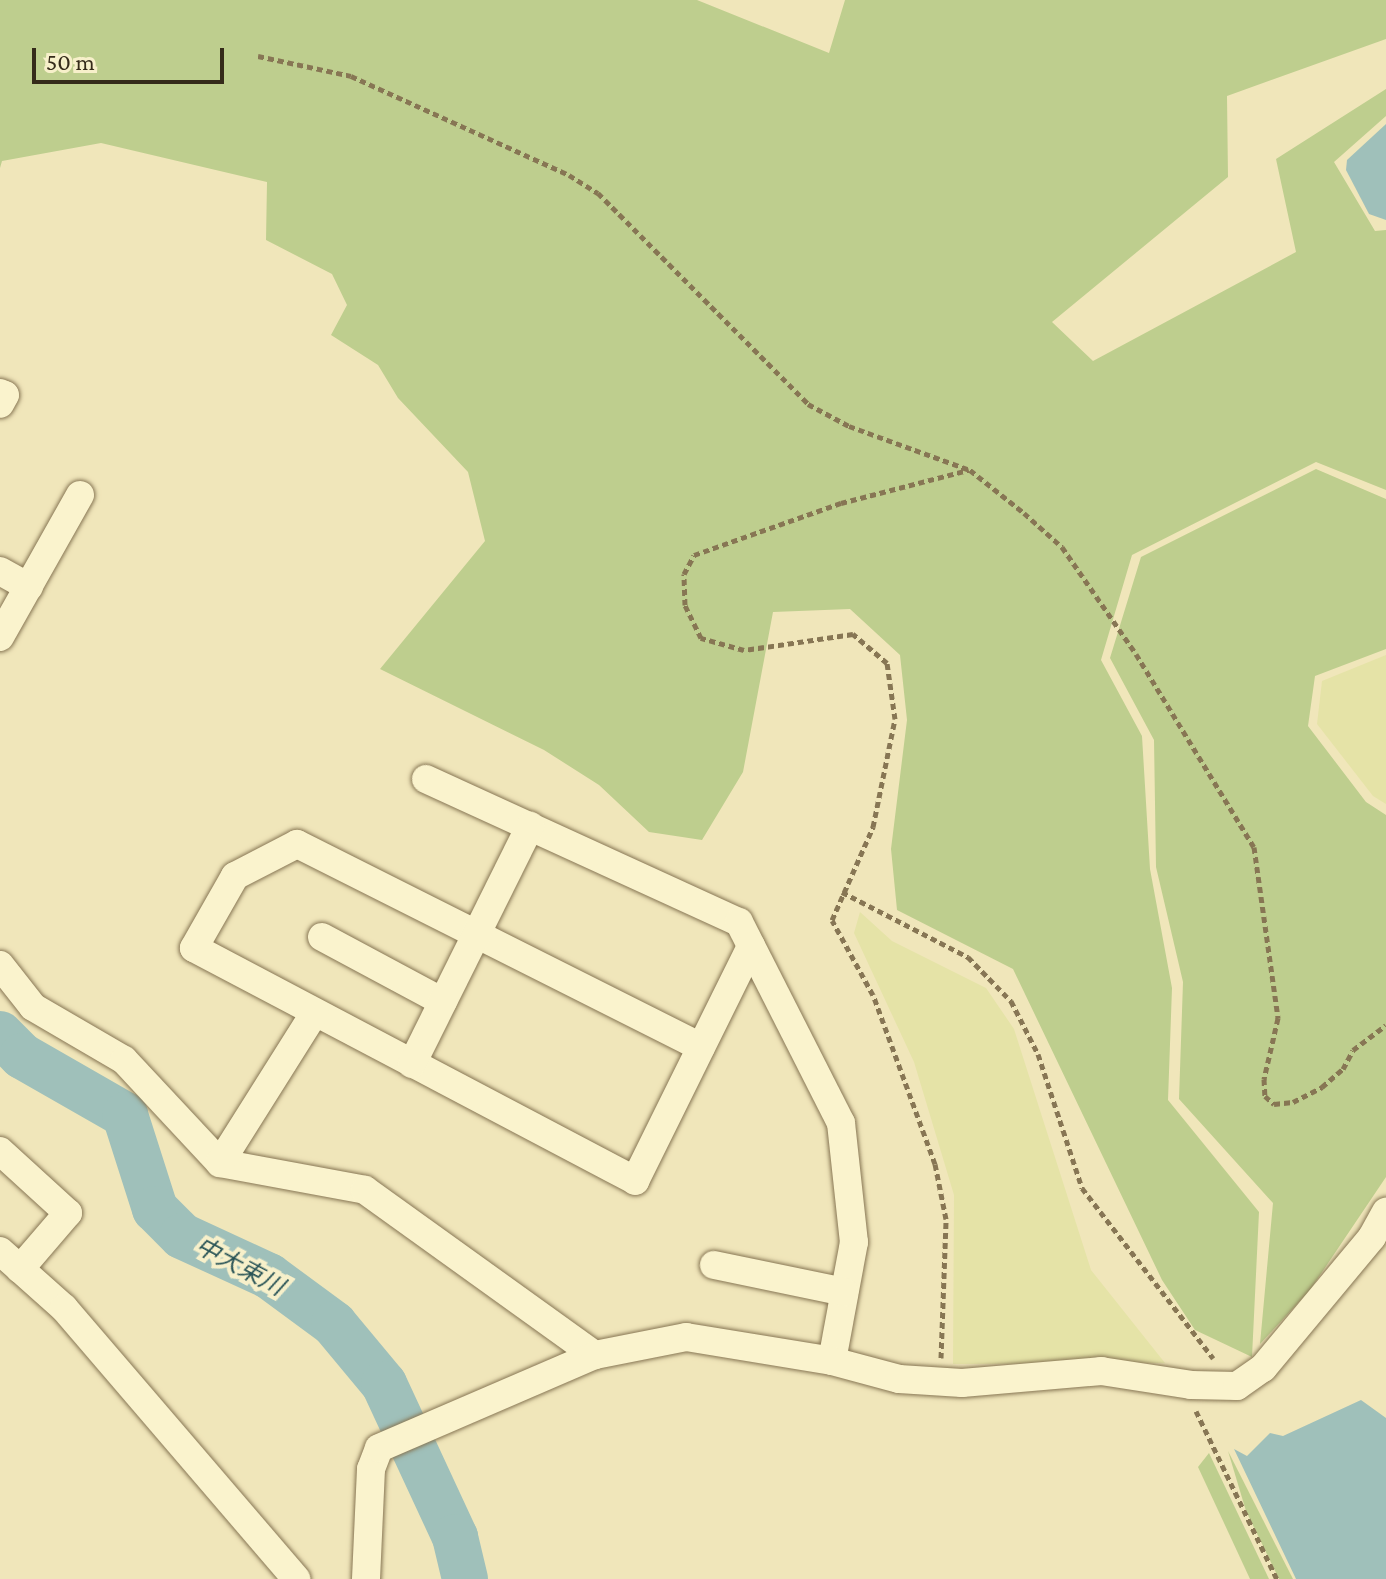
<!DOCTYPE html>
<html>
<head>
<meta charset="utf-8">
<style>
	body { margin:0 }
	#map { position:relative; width:1386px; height:1579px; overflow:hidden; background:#f0e6ba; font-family:"Crimson Pro","Noto Sans JP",serif }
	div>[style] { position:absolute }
	.farmland>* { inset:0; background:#e5e3a7 }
	.green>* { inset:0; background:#bece8e }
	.water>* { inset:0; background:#9fc0ba }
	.river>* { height:46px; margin:-23px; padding:0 23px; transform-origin:23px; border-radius:23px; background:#9fc0ba }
	.path>* { height:5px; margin-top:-2.5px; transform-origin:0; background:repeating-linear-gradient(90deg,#877654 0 6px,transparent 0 10px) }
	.roads { filter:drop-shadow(0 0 2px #877654) drop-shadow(0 0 2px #877654) }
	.minor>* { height:28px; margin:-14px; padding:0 14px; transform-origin:14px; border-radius:14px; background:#faf3cd }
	span { translate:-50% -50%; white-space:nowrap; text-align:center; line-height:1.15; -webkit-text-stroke:8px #f7f0ca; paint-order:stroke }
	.water-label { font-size:24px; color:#285356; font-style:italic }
	.scale { position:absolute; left:32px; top:48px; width:192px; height:36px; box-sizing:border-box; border:4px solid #352b1a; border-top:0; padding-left:10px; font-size:24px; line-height:28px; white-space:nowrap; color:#352b1a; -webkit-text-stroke:6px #f7f0ca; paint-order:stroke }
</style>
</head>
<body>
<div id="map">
	<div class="farmland">
		<div style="clip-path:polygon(1386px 655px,1386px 804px,1373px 796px,1317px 724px,1322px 681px)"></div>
		<div style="clip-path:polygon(860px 912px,892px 941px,986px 988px,1014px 1029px,1091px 1270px,1165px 1363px,953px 1364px,954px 1195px,914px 1062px,854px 933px)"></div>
	</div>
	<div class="green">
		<div style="clip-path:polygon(0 0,697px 0,829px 53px,845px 0,1386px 0,1386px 39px,1227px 96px,1228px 177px,1052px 322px,1093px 361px,1296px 252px,1276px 159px,1386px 89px,1386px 116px,1334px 162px,1375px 231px,1386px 230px,1386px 490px,1316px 462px,1132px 555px,1101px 660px,1142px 736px,1150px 869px,1172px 988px,1168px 1100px,1259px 1212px,1252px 1357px,1195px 1330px,1162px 1280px,1013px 969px,897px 910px,891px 849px,907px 720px,900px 655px,850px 609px,773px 612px,743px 772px,702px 840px,649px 832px,599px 785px,544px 750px,380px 669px,485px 541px,468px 472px,398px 398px,378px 365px,331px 335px,347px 305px,332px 274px,266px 240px,267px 182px,101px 143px,2px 161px,0 168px)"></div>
		<div style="clip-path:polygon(1316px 469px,1386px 499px,1386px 649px,1315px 676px,1308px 726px,1366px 802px,1386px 815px,1386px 1177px,1310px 1290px,1260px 1344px,1273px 1203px,1179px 1099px,1183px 982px,1156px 867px,1154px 740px,1110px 658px,1141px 557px)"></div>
		<div style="clip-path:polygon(1228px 1451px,1293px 1579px,1279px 1579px,1246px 1511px)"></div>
		<div style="clip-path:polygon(1209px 1453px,1269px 1579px,1250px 1579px,1198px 1467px)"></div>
	</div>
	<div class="water">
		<div style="clip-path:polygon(1386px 124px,1386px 220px,1369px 214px,1346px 170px,1347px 160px)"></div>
		<div style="clip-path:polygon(1361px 1400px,1386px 1418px,1386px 1579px,1296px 1579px,1234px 1449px,1247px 1456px,1270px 1433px,1283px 1436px)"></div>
	</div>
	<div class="river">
		<div style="left:0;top:1034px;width:31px;rotate:45deg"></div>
		<div style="left:22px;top:1056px;width:119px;rotate:29.8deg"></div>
		<div style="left:125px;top:1115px;width:99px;rotate:72.3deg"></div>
		<div style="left:155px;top:1209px;width:38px;rotate:45deg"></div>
		<div style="left:182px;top:1236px;width:96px;rotate:24.7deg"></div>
		<div style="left:269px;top:1276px;width:81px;rotate:36.4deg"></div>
		<div style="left:334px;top:1324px;width:78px;rotate:50.2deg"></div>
		<div style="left:384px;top:1384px;width:169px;rotate:65.1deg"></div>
		<div style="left:455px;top:1537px;width:43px;rotate:76.6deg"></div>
	</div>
	<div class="path">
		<div style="left:258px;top:56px;width:95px;rotate:12.1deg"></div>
		<div style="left:351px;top:76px;width:239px;rotate:24.4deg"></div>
		<div style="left:569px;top:175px;width:34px;rotate:32deg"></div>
		<div style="left:598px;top:193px;width:298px;rotate:45.1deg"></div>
		<div style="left:808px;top:404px;width:47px;rotate:28.2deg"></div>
		<div style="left:849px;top:426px;width:129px;rotate:20deg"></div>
		<div style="left:970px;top:470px;width:69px;rotate:38.5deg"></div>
		<div style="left:1024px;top:513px;width:51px;rotate:41.8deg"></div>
		<div style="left:1062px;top:547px;width:130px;rotate:55.3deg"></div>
		<div style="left:1136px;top:654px;width:226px;rotate:58.6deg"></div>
		<div style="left:1254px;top:847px;width:173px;rotate:82deg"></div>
		<div style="left:1278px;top:1018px;width:63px;rotate:102.9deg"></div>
		<div style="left:1264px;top:1079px;width:17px;rotate:87deg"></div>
		<div style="left:1265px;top:1096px;width:12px;rotate:42deg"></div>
		<div style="left:1274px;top:1104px;width:19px;rotate:-6deg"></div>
		<div style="left:1293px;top:1102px;width:33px;rotate:-27deg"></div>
		<div style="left:1322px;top:1087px;width:28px;rotate:-41deg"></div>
		<div style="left:1343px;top:1069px;width:21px;rotate:-62deg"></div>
		<div style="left:1353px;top:1050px;width:41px;rotate:-37.1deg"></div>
		<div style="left:842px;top:892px;width:142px;rotate:27.3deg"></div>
		<div style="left:968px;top:957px;width:62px;rotate:45.7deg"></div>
		<div style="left:1011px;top:1001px;width:59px;rotate:63deg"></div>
		<div style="left:1038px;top:1054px;width:141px;rotate:71.8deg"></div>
		<div style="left:1082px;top:1188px;width:215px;rotate:52.4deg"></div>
		<div style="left:941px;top:1358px;width:139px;rotate:-87.9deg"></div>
		<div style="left:946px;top:1219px;width:56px;rotate:-101.3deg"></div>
		<div style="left:935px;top:1164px;width:180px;rotate:-110.1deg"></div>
		<div style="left:873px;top:995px;width:85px;rotate:-118.7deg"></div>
		<div style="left:832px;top:920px;width:102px;rotate:-66.2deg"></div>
		<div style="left:873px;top:827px;width:110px;rotate:-78.5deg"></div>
		<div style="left:895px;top:719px;width:57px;rotate:-98.1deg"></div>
		<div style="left:887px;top:663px;width:45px;rotate:-139.5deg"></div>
		<div style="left:853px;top:634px;width:110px;rotate:171.6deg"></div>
		<div style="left:744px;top:650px;width:45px;rotate:-164.4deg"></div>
		<div style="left:701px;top:638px;width:37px;rotate:-116deg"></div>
		<div style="left:685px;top:605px;width:31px;rotate:-92deg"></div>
		<div style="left:684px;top:574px;width:21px;rotate:-62deg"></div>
		<div style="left:694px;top:555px;width:156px;rotate:-19.5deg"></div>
		<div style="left:841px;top:503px;width:132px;rotate:-14.5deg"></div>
		<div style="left:1196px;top:1411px;width:187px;rotate:64.3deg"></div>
	</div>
	<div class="roads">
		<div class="minor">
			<div style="left:0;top:393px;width:5px;rotate:22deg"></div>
			<div style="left:5px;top:395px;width:10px;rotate:119deg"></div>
			<div style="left:0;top:571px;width:33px;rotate:29deg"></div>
			<div style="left:0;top:637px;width:163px;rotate:-60.6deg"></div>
			<div style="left:426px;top:779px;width:344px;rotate:24.6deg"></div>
			<div style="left:739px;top:922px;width:225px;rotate:63.1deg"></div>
			<div style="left:841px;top:1123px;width:120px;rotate:83.8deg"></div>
			<div style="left:854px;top:1242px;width:121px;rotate:100.5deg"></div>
			<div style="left:322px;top:937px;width:137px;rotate:28.2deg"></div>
			<div style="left:0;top:965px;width:53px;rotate:51.8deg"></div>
			<div style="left:33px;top:1007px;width:105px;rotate:30.2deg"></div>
			<div style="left:124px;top:1060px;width:141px;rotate:47deg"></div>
			<div style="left:220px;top:1163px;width:147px;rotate:10.5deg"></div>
			<div style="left:365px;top:1190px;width:283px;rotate:35.7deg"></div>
			<div style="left:701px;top:1047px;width:452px;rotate:-153.3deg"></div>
			<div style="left:297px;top:844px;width:70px;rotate:152.7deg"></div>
			<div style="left:235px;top:876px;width:83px;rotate:119.7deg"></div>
			<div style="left:194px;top:948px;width:499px;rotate:27.8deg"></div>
			<div style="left:635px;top:1181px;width:262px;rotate:-63.7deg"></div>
			<div style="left:412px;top:1064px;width:266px;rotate:-63.6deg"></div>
			<div style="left:0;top:1151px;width:92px;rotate:42.4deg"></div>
			<div style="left:68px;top:1213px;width:74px;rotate:130.6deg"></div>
			<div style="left:220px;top:1163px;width:178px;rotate:-57.8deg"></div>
			<div style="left:0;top:1251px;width:86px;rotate:41.7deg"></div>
			<div style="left:64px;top:1308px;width:357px;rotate:49.4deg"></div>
			<div style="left:714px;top:1265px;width:133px;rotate:11.7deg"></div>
			<div style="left:366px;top:1579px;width:110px;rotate:-87.4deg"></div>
			<div style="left:371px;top:1469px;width:22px;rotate:-69deg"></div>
			<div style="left:379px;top:1448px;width:235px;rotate:-23.3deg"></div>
			<div style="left:595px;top:1355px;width:93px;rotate:-11.2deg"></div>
			<div style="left:686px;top:1337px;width:148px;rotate:9.3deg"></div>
			<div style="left:832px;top:1361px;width:69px;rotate:15deg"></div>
			<div style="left:899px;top:1379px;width:63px;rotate:3.6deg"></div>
			<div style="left:962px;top:1383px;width:140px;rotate:-4.9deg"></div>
			<div style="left:1101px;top:1371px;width:91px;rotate:8.8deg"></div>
			<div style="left:1191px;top:1385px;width:46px;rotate:1.2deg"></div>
			<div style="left:1237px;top:1386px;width:32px;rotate:-35deg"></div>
			<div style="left:1263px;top:1368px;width:170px;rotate:-50.2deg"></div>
			<div style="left:1372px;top:1237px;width:29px;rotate:-61deg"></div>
		</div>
	</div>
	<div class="water-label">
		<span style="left:240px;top:1266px;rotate:28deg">中大束川</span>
	</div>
	<div class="scale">50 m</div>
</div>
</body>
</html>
